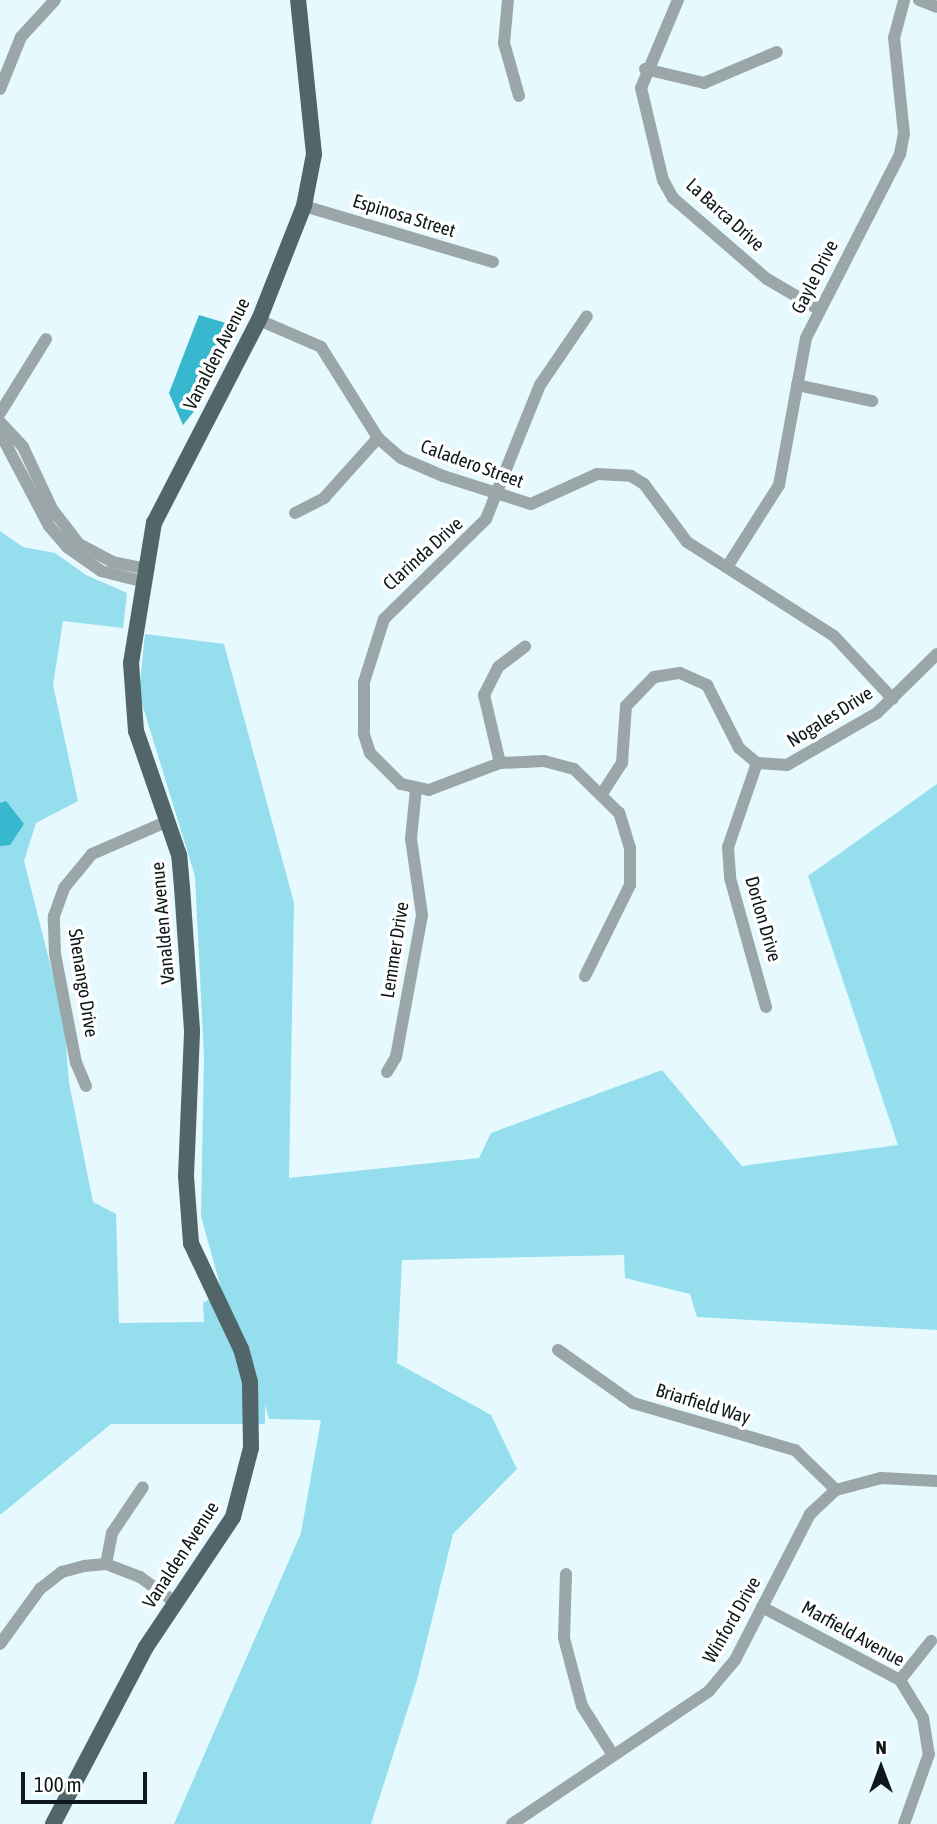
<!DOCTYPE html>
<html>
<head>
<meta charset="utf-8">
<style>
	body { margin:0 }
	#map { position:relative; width:937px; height:1824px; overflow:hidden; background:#e5f9fe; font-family:"Asap Condensed",sans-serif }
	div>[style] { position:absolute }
	.green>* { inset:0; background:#94deed }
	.water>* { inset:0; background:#38b8cf }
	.minor>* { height:12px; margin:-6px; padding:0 6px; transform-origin:6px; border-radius:6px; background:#9ba6a8 }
	.major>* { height:16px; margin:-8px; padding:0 8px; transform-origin:8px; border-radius:8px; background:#526569 }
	span { translate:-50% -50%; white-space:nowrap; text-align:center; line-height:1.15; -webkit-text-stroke:7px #fff; paint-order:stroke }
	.street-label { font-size:19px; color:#0e1719 }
	.north { position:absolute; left:846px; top:1733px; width:70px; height:70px; -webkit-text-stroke:5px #fff; paint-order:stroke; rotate:0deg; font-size:19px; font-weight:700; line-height:28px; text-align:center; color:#0e1719 }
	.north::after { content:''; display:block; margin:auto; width:24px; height:32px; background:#0e1719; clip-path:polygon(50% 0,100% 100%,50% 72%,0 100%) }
	.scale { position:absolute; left:21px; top:1772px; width:126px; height:32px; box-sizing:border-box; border:4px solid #0e1719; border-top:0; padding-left:9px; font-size:21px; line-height:24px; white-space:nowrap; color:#0e1719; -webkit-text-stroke:5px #fff; paint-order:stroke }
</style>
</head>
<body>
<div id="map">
	<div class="green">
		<div style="clip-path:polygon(0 531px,23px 547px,55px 553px,86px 575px,127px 593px,123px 628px,63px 621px,53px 685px,78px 801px,36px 823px,24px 861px,64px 1019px,69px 1083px,93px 1202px,116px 1214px,119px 1323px,204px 1322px,203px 1303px,222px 1292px,201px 1216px,204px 1057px,195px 876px,139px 694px,145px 634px,224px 644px,294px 903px,289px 1178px,479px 1158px,491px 1133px,662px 1070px,742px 1166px,898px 1145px,808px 876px,937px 784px,937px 1330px,697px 1317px,690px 1294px,625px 1278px,624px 1255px,402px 1260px,397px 1363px,491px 1415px,517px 1469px,453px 1534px,417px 1680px,371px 1824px,174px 1824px,301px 1533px,321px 1420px,269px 1419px,265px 1405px,265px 1424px,111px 1424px,0 1515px)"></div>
	</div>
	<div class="water">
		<div style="clip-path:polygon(199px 315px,229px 324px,199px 405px,183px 425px,169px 393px)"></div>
		<div style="clip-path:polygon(6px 801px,24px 824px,10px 845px,0 846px,0 803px)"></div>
	</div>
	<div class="minor">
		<div style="left:508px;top:0;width:43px;rotate:95.3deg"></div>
		<div style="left:504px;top:43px;width:55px;rotate:74.2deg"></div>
		<div style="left:678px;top:0;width:95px;rotate:112.8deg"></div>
		<div style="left:641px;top:88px;width:95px;rotate:76.6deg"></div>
		<div style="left:663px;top:180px;width:21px;rotate:61deg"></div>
		<div style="left:673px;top:198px;width:124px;rotate:40.8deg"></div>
		<div style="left:767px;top:279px;width:61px;rotate:30.3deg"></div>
		<div style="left:919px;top:0;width:19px;rotate:21deg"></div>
		<div style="left:645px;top:69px;width:61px;rotate:13.3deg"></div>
		<div style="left:704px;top:83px;width:79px;rotate:-23deg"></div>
		<div style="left:0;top:89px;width:56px;rotate:-68deg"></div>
		<div style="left:21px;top:37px;width:50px;rotate:-47.4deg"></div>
		<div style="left:304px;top:206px;width:197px;rotate:16.5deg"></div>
		<div style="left:259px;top:320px;width:68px;rotate:23.5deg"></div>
		<div style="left:321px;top:347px;width:107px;rotate:57.9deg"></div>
		<div style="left:378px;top:438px;width:30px;rotate:41deg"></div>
		<div style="left:401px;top:458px;width:46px;rotate:23.2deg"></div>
		<div style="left:443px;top:476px;width:92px;rotate:17.7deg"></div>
		<div style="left:531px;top:504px;width:72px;rotate:-24.4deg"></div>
		<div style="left:597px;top:474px;width:34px;rotate:3deg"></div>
		<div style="left:631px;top:476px;width:15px;rotate:32deg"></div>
		<div style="left:644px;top:484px;width:72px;rotate:53.4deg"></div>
		<div style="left:687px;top:542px;width:174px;rotate:32.6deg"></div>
		<div style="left:834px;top:636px;width:86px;rotate:46.9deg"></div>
		<div style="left:797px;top:385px;width:77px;rotate:12deg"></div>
		<div style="left:0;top:413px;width:87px;rotate:-58.1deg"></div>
		<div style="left:0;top:422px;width:34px;rotate:47deg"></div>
		<div style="left:23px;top:447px;width:68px;rotate:64.9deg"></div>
		<div style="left:52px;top:509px;width:44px;rotate:52.4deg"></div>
		<div style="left:79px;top:544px;width:38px;rotate:28deg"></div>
		<div style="left:113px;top:562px;width:30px;rotate:12deg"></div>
		<div style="left:0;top:433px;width:105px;rotate:62.2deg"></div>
		<div style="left:49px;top:526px;width:28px;rotate:49deg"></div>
		<div style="left:67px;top:547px;width:42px;rotate:35.2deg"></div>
		<div style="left:101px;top:571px;width:41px;rotate:14deg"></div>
		<div style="left:295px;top:513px;width:33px;rotate:-27deg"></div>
		<div style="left:324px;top:498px;width:81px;rotate:-48deg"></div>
		<div style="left:727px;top:567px;width:97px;rotate:-57.6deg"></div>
		<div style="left:779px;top:485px;width:149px;rotate:-79.6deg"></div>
		<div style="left:806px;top:338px;width:207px;rotate:-62.9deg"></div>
		<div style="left:900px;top:154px;width:20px;rotate:-79deg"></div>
		<div style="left:904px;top:134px;width:97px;rotate:-95.9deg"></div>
		<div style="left:894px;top:38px;width:39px;rotate:-75deg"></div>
		<div style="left:500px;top:763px;width:70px;rotate:-103.2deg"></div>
		<div style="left:484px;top:695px;width:31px;rotate:-63deg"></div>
		<div style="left:498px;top:667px;width:34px;rotate:-37deg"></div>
		<div style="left:757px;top:763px;width:89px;rotate:109deg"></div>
		<div style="left:728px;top:847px;width:31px;rotate:86deg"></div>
		<div style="left:730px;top:878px;width:134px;rotate:74.4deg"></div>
		<div style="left:603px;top:792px;width:35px;rotate:-57deg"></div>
		<div style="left:622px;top:763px;width:57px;rotate:-86deg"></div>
		<div style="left:626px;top:706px;width:40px;rotate:-46deg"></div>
		<div style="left:654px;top:677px;width:26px;rotate:-9deg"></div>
		<div style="left:680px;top:673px;width:30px;rotate:24deg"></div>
		<div style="left:707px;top:685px;width:71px;rotate:63.1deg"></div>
		<div style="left:739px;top:748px;width:23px;rotate:40deg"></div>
		<div style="left:757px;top:763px;width:30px;rotate:4deg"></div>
		<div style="left:787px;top:765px;width:104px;rotate:-30deg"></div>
		<div style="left:877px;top:713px;width:84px;rotate:-44.5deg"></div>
		<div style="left:585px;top:976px;width:102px;rotate:-63.7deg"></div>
		<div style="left:630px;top:885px;width:37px;rotate:-90deg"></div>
		<div style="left:630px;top:848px;width:37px;rotate:-107deg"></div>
		<div style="left:619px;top:813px;width:63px;rotate:-135.6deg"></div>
		<div style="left:574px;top:769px;width:31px;rotate:-165deg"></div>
		<div style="left:544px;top:761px;width:44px;rotate:177.4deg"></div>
		<div style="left:500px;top:763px;width:76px;rotate:159.2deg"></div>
		<div style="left:429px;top:790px;width:29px;rotate:-168deg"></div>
		<div style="left:401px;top:784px;width:44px;rotate:-135deg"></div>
		<div style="left:370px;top:753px;width:20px;rotate:-108deg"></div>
		<div style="left:364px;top:734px;width:52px;rotate:-90deg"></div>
		<div style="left:364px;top:682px;width:66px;rotate:-72.4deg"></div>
		<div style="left:384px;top:619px;width:143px;rotate:-44.4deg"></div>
		<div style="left:486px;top:519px;width:144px;rotate:-68.1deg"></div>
		<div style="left:540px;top:385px;width:83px;rotate:-55.7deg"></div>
		<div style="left:387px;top:1072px;width:17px;rotate:-59deg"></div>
		<div style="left:396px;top:1057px;width:144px;rotate:-79.6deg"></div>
		<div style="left:422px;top:915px;width:77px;rotate:-98.2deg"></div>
		<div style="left:411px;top:839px;width:50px;rotate:-84.3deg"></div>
		<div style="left:86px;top:1086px;width:25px;rotate:-113deg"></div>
		<div style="left:76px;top:1063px;width:111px;rotate:-100.9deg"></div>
		<div style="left:55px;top:954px;width:38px;rotate:-92deg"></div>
		<div style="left:54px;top:916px;width:30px;rotate:-70deg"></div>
		<div style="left:64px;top:888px;width:44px;rotate:-50.5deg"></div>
		<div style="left:92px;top:854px;width:83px;rotate:-23.5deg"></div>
		<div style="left:558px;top:1350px;width:92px;rotate:35.2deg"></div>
		<div style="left:633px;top:1403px;width:169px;rotate:16.2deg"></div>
		<div style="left:795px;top:1450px;width:57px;rotate:44.3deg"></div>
		<div style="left:106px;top:1564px;width:32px;rotate:-79deg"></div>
		<div style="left:112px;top:1533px;width:55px;rotate:-56deg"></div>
		<div style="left:566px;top:1574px;width:64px;rotate:91.8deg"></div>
		<div style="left:564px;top:1638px;width:70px;rotate:75.2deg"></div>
		<div style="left:582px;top:1706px;width:58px;rotate:57.7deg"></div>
		<div style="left:762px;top:1607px;width:156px;rotate:27.9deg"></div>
		<div style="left:900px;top:1680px;width:44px;rotate:58.8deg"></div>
		<div style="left:923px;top:1718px;width:36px;rotate:81deg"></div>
		<div style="left:929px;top:1754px;width:74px;rotate:109.7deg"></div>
		<div style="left:0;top:1644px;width:68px;rotate:-54deg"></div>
		<div style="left:40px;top:1589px;width:28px;rotate:-38deg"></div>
		<div style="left:62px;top:1572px;width:23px;rotate:-15deg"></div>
		<div style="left:84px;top:1566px;width:22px;rotate:-5deg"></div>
		<div style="left:106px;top:1564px;width:36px;rotate:21deg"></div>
		<div style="left:140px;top:1577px;width:44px;rotate:35.8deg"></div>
		<div style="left:900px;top:1680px;width:50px;rotate:-51.5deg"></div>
		<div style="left:512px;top:1824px;width:238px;rotate:-34deg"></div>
		<div style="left:709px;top:1691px;width:40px;rotate:-50deg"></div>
		<div style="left:735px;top:1660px;width:164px;rotate:-62.8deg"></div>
		<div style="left:810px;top:1514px;width:35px;rotate:-43deg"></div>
		<div style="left:836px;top:1490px;width:47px;rotate:-14.9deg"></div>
		<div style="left:881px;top:1478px;width:56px;rotate:3.1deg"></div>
	</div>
	<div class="major">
		<div style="left:53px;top:1824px;width:200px;rotate:-62.3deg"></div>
		<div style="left:146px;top:1647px;width:156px;rotate:-56.2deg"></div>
		<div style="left:233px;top:1517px;width:71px;rotate:-75.4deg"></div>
		<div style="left:251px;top:1448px;width:66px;rotate:-90.9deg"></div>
		<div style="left:250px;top:1382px;width:34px;rotate:-105deg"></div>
		<div style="left:241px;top:1349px;width:117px;rotate:-115.3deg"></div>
		<div style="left:191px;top:1243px;width:67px;rotate:-94.3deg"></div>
		<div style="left:186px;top:1176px;width:146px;rotate:-87.6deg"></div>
		<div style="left:192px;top:1030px;width:143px;rotate:-94deg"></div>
		<div style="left:182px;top:887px;width:32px;rotate:-95deg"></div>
		<div style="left:179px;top:855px;width:131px;rotate:-109.1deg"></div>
		<div style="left:136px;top:731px;width:68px;rotate:-94.2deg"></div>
		<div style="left:131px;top:663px;width:142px;rotate:-80.7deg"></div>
		<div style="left:154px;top:523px;width:229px;rotate:-62.7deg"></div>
		<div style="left:259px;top:320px;width:123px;rotate:-68.5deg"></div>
		<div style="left:304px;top:206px;width:53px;rotate:-79.1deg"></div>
		<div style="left:314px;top:154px;width:155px;rotate:-95.9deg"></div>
	</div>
	<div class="street-label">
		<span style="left:725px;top:215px;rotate:42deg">La Barca Drive</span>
		<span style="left:404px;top:216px;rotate:17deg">Espinosa Street</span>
		<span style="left:815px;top:277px;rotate:-63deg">Gayle Drive</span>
		<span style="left:217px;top:354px;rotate:-63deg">Vanalden Avenue</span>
		<span style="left:472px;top:464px;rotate:20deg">Caladero Street</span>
		<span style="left:423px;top:554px;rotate:-42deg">Clarinda Drive</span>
		<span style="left:830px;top:717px;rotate:-32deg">Nogales Drive</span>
		<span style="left:763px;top:919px;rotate:74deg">Dorlon Drive</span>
		<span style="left:163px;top:923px;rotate:-95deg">Vanalden Avenue</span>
		<span style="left:395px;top:950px;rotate:-81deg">Lemmer Drive</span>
		<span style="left:83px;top:983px;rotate:81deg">Shenango Drive</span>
		<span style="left:703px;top:1404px;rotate:17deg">Briarfield Way</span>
		<span style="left:181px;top:1555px;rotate:-57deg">Vanalden Avenue</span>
		<span style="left:732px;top:1620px;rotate:-60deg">Winford Drive</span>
		<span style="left:853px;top:1634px;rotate:29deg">Marfield Avenue</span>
	</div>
	<div class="north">N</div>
	<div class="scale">100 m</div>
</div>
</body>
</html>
